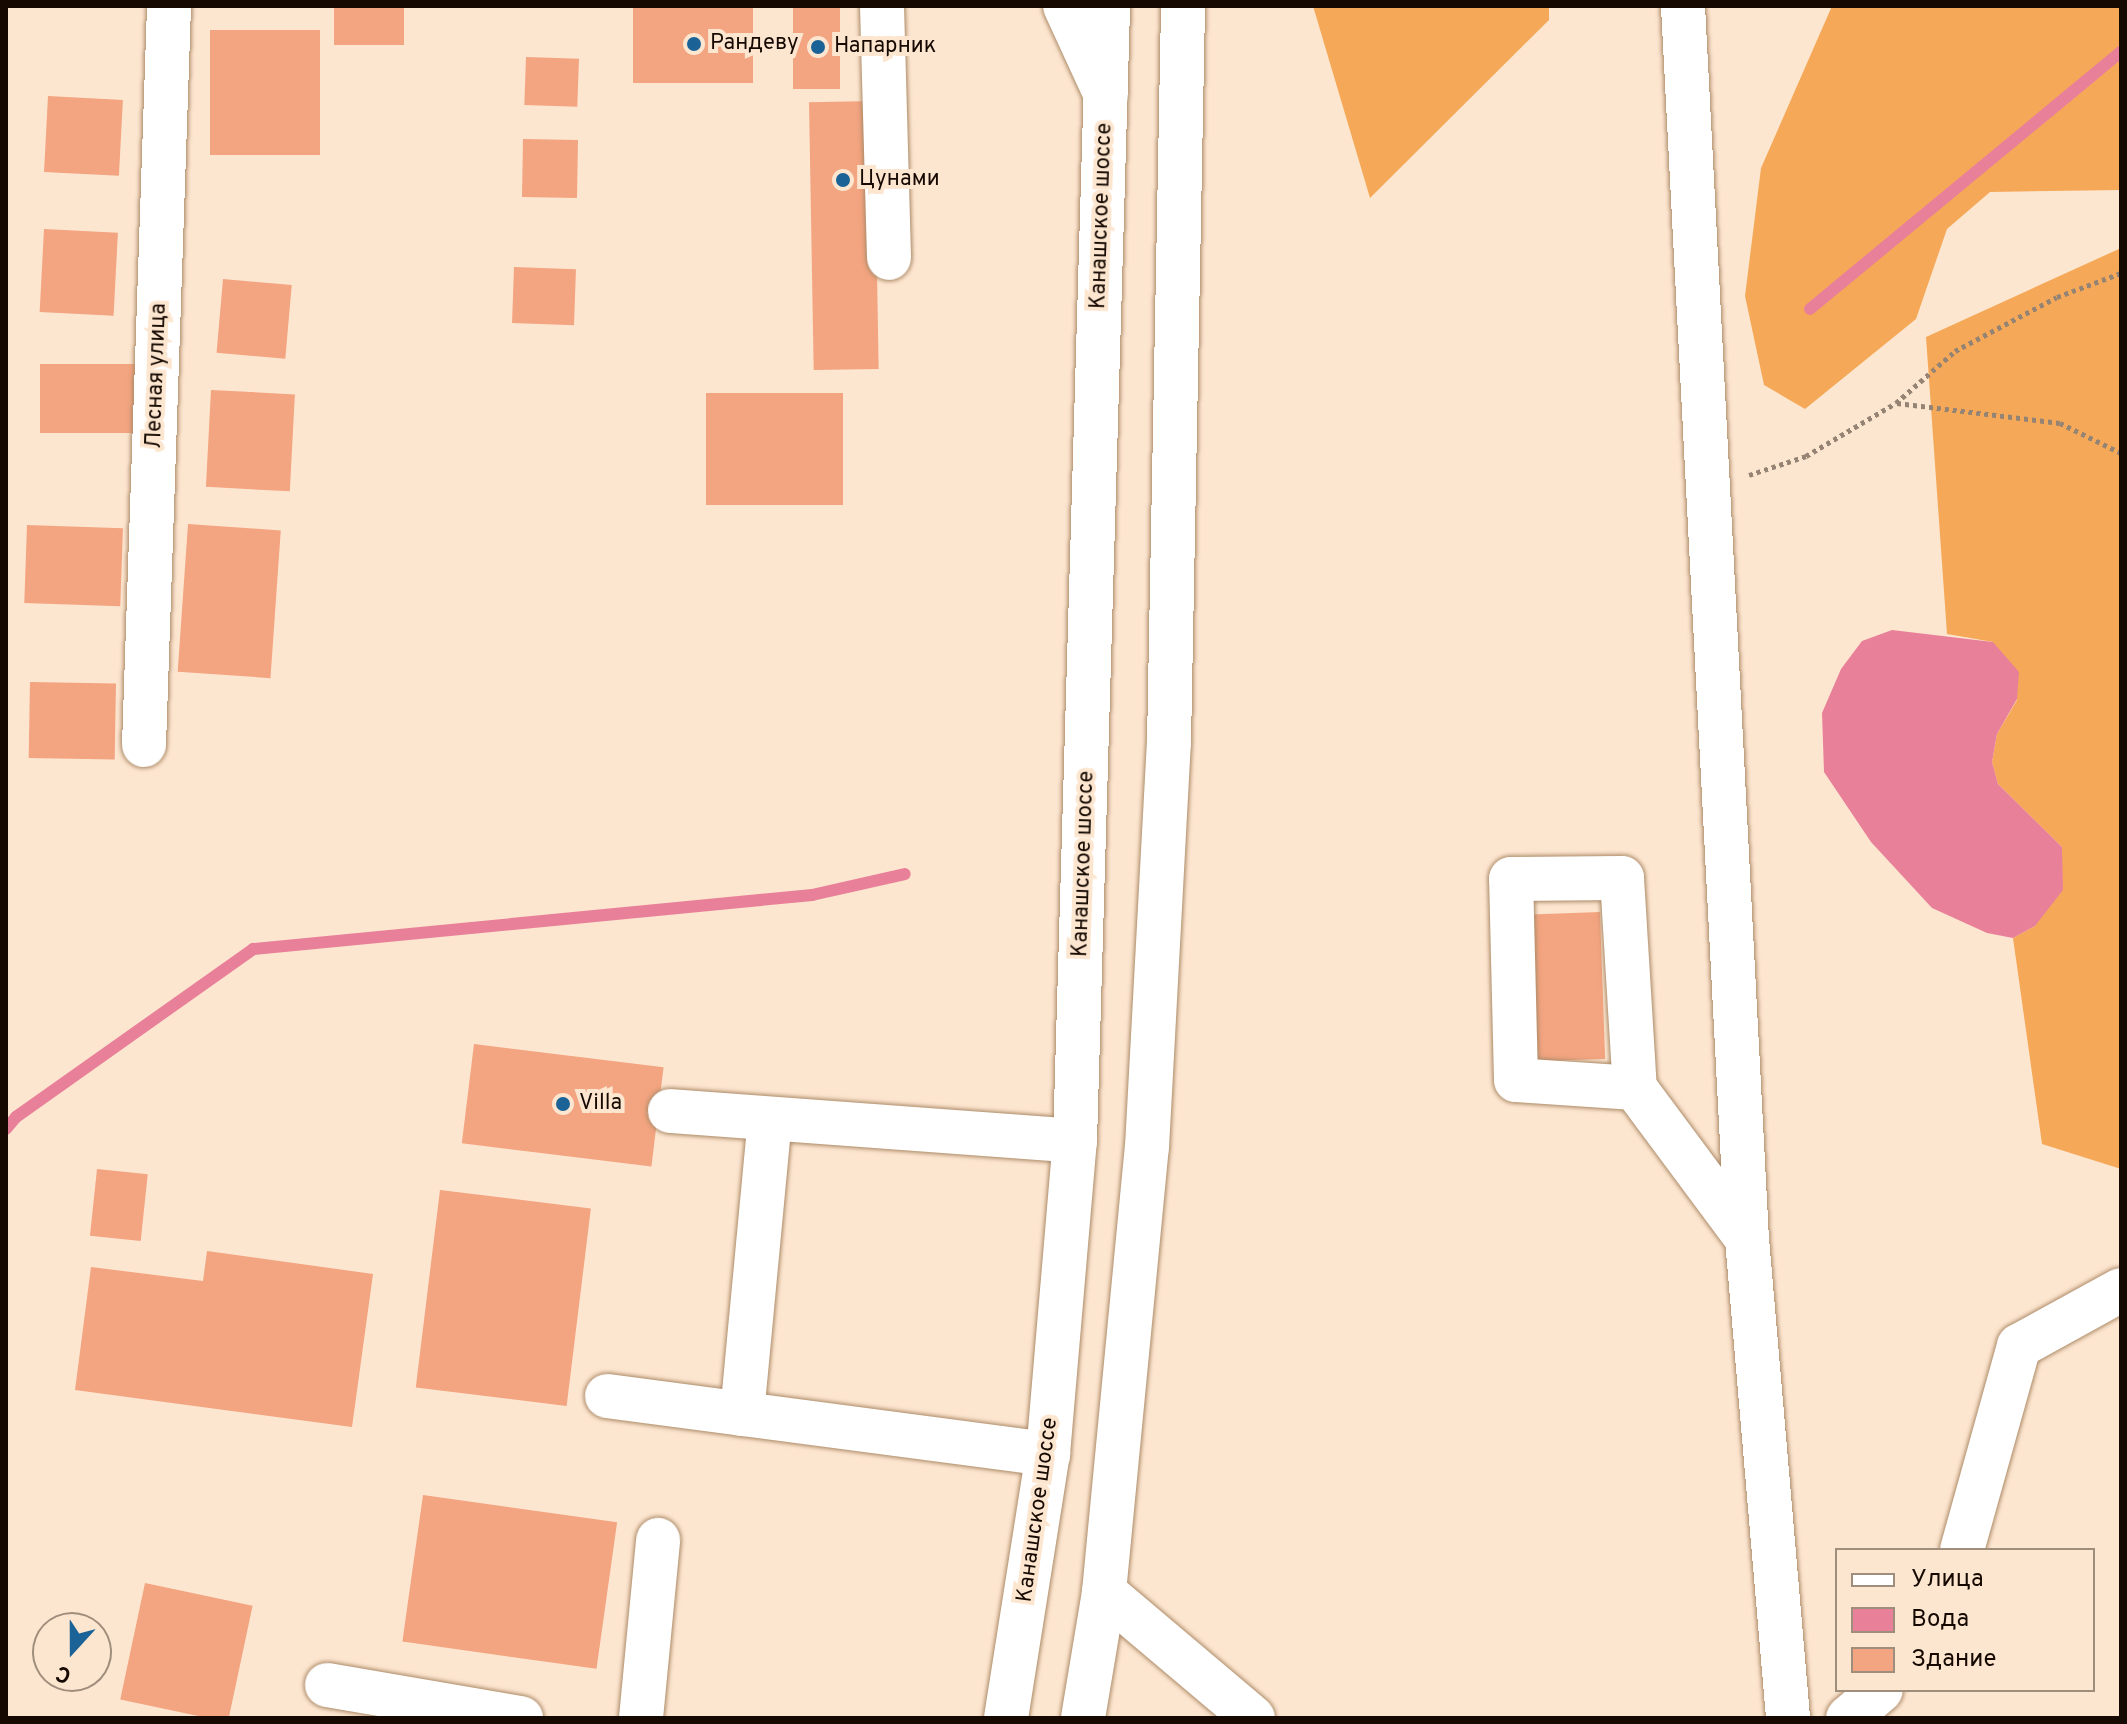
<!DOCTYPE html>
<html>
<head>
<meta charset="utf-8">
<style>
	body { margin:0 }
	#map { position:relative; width:2127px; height:1724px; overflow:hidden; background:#fde6d0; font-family:Overpass,sans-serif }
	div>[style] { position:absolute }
	.forest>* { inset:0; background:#f5a958 }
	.water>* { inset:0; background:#e98099 }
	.stream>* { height:12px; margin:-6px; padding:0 6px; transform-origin:6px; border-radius:6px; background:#e98099 }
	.building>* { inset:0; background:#f3a480; transform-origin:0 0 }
	.path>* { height:5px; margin-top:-2.5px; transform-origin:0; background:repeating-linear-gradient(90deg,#958373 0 4px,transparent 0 8px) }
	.roads { filter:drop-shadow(0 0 2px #ad8b68) drop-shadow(0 0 2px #ad8b68) }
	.minor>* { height:44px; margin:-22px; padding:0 22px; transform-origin:22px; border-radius:22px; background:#fff }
	.major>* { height:44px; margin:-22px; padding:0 22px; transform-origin:22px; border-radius:22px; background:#fff }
	.dots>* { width:22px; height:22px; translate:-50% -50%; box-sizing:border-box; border:4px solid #fde6d0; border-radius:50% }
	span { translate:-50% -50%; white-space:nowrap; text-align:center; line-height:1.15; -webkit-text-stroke:8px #fde6d0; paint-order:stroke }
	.poi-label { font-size:22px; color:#150901 }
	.left { translate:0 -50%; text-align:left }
	.street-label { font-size:22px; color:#150901 }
	.frame { position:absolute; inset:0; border:8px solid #150901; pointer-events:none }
	.legend { position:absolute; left:1835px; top:1548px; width:260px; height:144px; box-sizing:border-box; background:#fde6d0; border:2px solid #a08e7d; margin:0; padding:10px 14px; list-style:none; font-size:24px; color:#150901 }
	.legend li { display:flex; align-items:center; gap:16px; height:40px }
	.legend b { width:40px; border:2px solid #a08e7d }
	.north { position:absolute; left:32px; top:1612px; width:80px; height:80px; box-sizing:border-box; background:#fde6d0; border:2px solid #a08e7d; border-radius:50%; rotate:201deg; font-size:22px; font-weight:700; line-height:32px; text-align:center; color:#150901 }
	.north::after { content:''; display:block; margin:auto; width:28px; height:36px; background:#1b6296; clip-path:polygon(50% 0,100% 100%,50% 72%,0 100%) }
</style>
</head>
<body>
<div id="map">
	<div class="forest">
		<div style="clip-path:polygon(1313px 6px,1549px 6px,1549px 20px,1370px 198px)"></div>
		<div style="clip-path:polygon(1832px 6px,2121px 6px,2121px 190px,1990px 192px,1947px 229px,1916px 319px,1805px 409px,1764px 385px,1745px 296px,1761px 168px)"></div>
		<div style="clip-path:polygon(2121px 248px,2121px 1169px,2042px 1144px,2013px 938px,2035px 926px,2062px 847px,1998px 784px,1992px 762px,1997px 734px,2017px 700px,1993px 642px,1947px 634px,1926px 337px)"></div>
	</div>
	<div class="water">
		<div style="clip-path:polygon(1892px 630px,1993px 642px,2019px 672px,2017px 699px,1997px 734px,1992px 762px,1998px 784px,2062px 847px,2063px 890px,2035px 926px,2013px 938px,1987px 933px,1932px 908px,1871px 842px,1824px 772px,1822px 713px,1841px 669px,1862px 641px)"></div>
	</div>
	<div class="stream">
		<div style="left:1810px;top:309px;width:403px;rotate:-39.6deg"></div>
		<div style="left:6px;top:1129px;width:16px;rotate:-50deg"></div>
		<div style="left:16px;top:1117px;width:291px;rotate:-35.3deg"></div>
		<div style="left:253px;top:949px;width:562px;rotate:-5.52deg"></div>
		<div style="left:812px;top:895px;width:95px;rotate:-12.7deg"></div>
	</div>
	<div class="building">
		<div style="left:334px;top:6px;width:70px;height:39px"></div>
		<div style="left:633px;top:6px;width:120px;height:77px"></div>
		<div style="left:793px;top:6px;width:47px;height:83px"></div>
		<div style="left:210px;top:30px;width:110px;height:125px"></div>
		<div style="left:526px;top:57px;width:53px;height:48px;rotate:2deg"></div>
		<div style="left:48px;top:96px;width:75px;height:76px;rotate:3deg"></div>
		<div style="left:874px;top:101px;width:268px;height:65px;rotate:89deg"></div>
		<div style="left:523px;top:139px;width:55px;height:58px;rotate:1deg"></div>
		<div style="left:44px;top:229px;width:74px;height:83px;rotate:3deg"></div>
		<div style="left:514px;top:267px;width:62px;height:56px;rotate:2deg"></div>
		<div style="left:223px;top:279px;width:69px;height:74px;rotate:5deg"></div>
		<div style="left:40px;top:364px;width:97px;height:69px"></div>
		<div style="left:211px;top:390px;width:84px;height:97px;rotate:3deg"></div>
		<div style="left:843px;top:393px;width:112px;height:137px;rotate:90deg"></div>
		<div style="left:188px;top:524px;width:93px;height:148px;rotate:4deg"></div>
		<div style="left:27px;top:525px;width:96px;height:78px;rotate:2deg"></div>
		<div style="left:30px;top:682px;width:86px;height:76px;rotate:1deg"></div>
		<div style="left:1600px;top:912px;width:147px;height:76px;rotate:88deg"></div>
		<div style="left:474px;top:1044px;width:191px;height:100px;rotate:7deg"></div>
		<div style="left:97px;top:1169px;width:51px;height:67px;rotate:6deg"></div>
		<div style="left:440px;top:1190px;width:152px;height:199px;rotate:7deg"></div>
		<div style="clip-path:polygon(207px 1251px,373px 1274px,352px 1427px,75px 1390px,91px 1267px,203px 1281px)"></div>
		<div style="left:423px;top:1495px;width:196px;height:148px;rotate:8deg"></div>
		<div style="left:145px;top:1583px;width:110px;height:119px;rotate:12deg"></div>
	</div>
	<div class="path">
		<div style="left:1897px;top:403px;width:164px;rotate:7deg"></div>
		<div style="left:2060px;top:423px;width:68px;rotate:26.2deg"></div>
		<div style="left:1749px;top:475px;width:60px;rotate:-18.4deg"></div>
		<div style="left:1806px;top:456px;width:104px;rotate:-30.5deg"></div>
		<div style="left:1896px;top:403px;width:79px;rotate:-41.4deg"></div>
		<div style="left:1955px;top:351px;width:115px;rotate:-27.9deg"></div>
		<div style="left:2057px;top:297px;width:68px;rotate:-20.6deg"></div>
	</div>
	<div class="roads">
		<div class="minor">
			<div style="left:882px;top:6px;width:252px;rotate:88.4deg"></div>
			<div style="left:1065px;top:6px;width:98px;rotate:65.3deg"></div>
			<div style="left:1683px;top:6px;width:1235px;rotate:87.03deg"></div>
			<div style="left:1747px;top:1239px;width:481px;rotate:85.1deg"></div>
			<div style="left:144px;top:745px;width:739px;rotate:-88.06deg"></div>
			<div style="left:1635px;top:1088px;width:119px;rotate:-176.2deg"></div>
			<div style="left:1516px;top:1080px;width:201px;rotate:-91.4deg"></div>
			<div style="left:1511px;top:879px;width:111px;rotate:-0.5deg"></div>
			<div style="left:1622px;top:878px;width:210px;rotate:86.5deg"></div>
			<div style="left:1635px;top:1088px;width:188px;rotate:53.4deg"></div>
			<div style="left:670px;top:1111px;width:406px;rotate:4.2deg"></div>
			<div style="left:607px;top:1396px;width:445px;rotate:7.5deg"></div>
			<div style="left:742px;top:1414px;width:296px;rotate:-84.6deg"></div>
			<div style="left:1962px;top:1550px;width:212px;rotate:-74.4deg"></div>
			<div style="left:2019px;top:1346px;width:116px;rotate:-28.8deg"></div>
			<div style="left:1104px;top:1592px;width:195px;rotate:40.2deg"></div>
			<div style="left:327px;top:1685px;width:197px;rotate:9.7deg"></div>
			<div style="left:641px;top:1718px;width:179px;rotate:-84.5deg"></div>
			<div style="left:1848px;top:1718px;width:43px;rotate:-40.3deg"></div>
		</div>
		<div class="major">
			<div style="left:1006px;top:1718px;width:267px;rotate:-81deg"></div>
			<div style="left:1048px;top:1454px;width:314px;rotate:-85.1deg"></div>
			<div style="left:1075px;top:1141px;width:1135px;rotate:-88.33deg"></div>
			<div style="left:1083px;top:1718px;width:128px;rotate:-80.5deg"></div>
			<div style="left:1104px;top:1592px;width:447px;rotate:-84.5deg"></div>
			<div style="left:1147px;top:1147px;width:405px;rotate:-86.9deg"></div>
			<div style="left:1169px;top:743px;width:737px;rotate:-88.91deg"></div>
		</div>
	</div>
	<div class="dots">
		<div style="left:694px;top:44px;background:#1b6296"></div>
		<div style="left:818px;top:47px;background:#1b6296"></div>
		<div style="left:843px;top:180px;background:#1b6296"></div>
		<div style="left:563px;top:1104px;background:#1b6296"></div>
	</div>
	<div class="poi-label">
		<span class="left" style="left:710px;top:44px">Рандеву</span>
		<span class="left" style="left:834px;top:47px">Напарник</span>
		<span class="left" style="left:859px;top:180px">Цунами</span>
		<span class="left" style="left:579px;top:1104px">Villa</span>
	</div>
	<div class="street-label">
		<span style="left:1102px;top:216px;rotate:-88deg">Канашское шоссе</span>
		<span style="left:157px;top:376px;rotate:-88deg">Лесная улица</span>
		<span style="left:1084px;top:864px;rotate:-88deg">Канашское шоссе</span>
		<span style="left:1038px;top:1510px;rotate:-82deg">Канашское шоссе</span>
	</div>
	<div class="frame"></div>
	<ul class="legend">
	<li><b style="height:10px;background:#fff"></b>Улица</li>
	<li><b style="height:22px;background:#e98099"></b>Вода</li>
	<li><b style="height:22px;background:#f3a480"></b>Здание</li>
	</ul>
	<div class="north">С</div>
</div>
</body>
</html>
